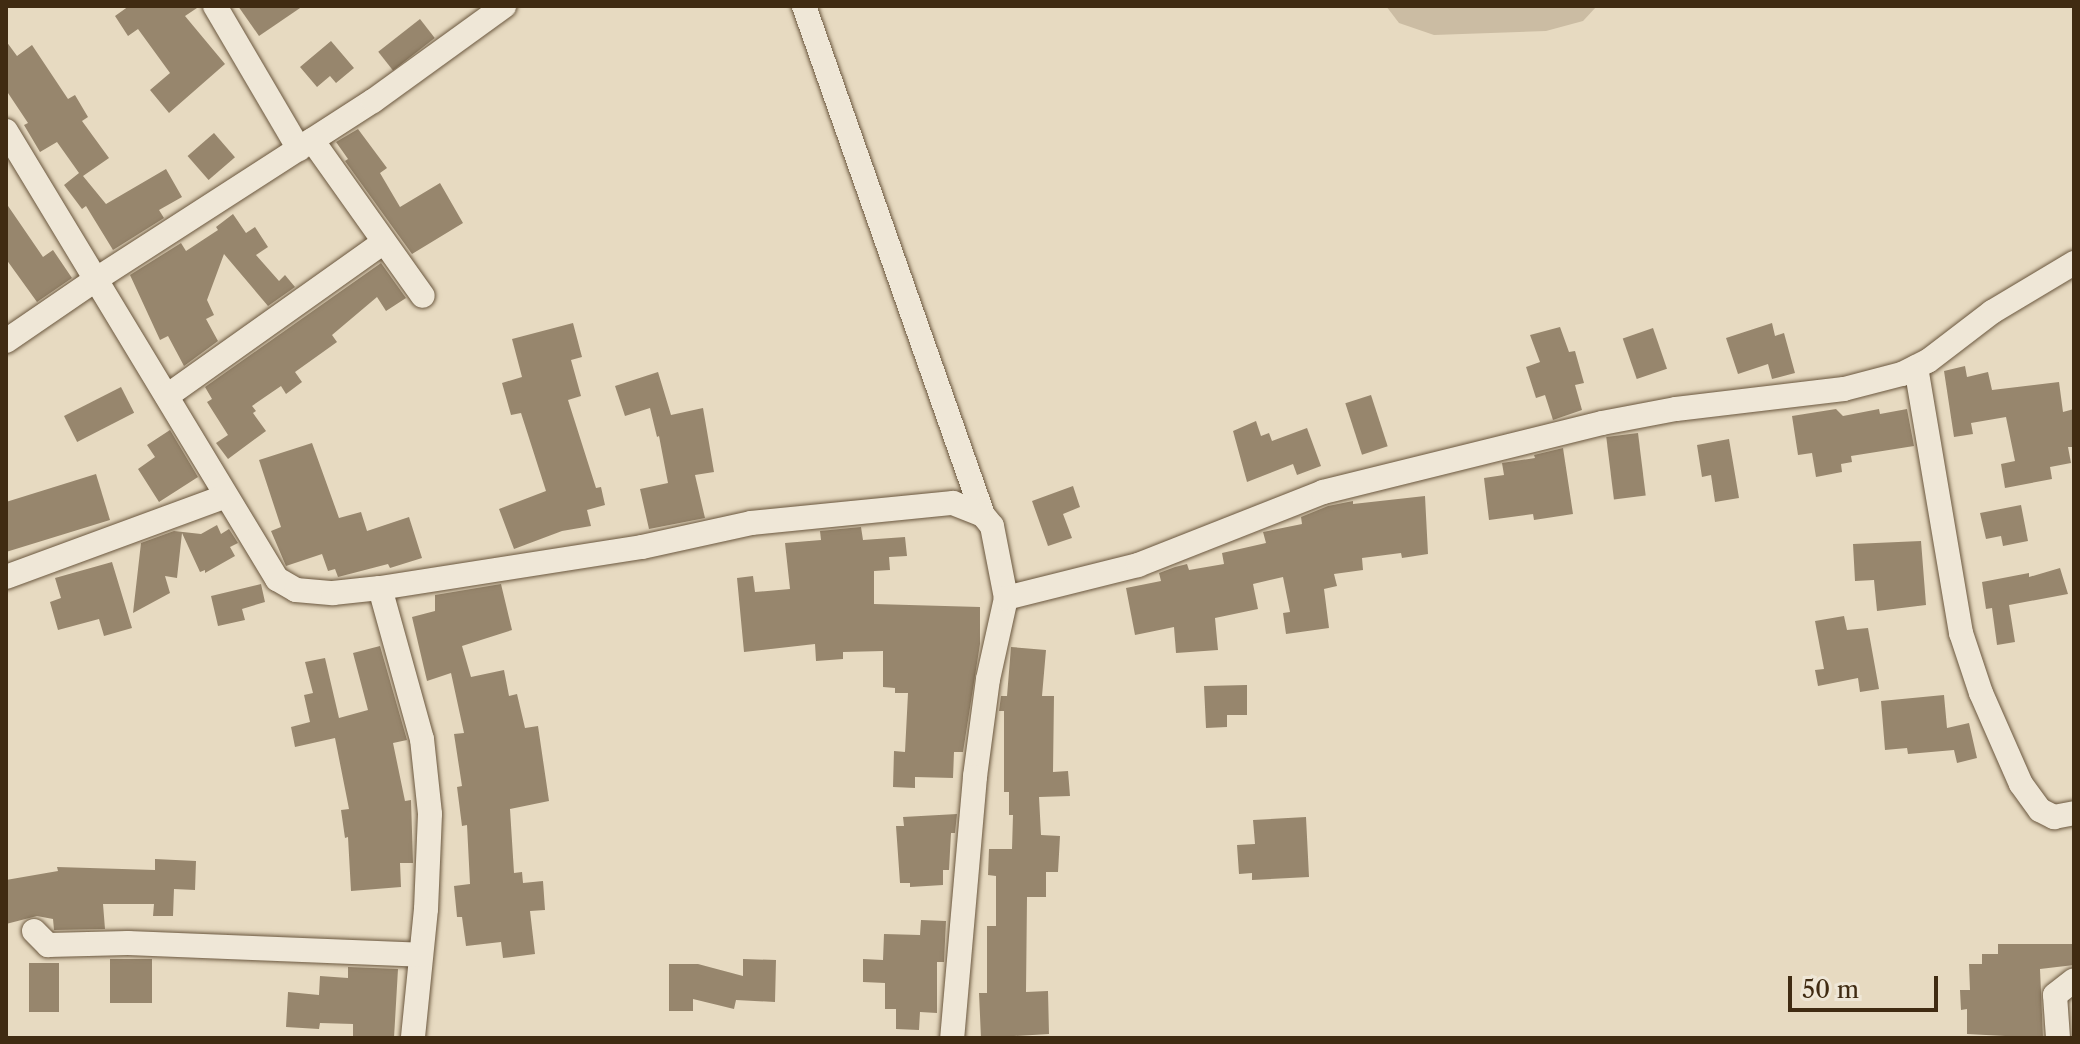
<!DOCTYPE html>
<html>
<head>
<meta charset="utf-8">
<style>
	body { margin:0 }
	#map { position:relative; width:2080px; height:1044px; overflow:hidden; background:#e7dac1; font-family:"Libre Caslon Text",serif }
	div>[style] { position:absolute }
	.green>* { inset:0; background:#cbbca3 }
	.building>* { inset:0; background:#97866d; transform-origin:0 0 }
	.roads { filter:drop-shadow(0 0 2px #6a573e) drop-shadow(0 0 2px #6a573e) }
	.street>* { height:24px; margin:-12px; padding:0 12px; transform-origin:12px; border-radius:12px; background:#efe7d7 }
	span { translate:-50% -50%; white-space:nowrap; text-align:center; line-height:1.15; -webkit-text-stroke:6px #efe7d7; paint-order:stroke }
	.frame { position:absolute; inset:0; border:8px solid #402b12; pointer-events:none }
	.scale { position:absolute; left:1788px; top:976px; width:150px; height:36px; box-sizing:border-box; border:4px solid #402b12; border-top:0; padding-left:10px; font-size:24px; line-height:28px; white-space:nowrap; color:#402b12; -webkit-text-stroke:6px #efe7d7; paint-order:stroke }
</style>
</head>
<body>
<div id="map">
	<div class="green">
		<div style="clip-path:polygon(1386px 6px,1597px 6px,1583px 21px,1546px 31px,1434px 35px,1399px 23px)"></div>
	</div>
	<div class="building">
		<div style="clip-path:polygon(129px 6px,200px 6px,185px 16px,225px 64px,169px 113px,150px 90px,170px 73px,138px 29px,128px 36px,115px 16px)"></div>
		<div style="clip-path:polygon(238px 6px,303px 6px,259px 36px)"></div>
		<div style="left:420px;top:19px;width:24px;height:53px;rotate:52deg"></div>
		<div style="clip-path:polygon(6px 41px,17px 56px,32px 45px,68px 99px,75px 95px,88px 117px,82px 121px,109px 158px,83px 176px,106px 204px,166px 169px,182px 197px,159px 210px,164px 218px,113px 250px,86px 206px,82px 209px,64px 185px,79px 173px,57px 142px,40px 152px,24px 125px,28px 123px,6px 90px)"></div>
		<div style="clip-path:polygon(331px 41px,354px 68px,336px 83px,330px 76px,317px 87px,300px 67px)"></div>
		<div style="clip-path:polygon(358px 129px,387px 168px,380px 173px,400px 207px,440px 183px,463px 223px,412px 254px,345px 161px,348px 159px,336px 142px)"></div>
		<div style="left:214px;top:133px;width:32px;height:35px;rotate:49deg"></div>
		<div style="clip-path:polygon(6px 203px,43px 257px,53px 250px,72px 278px,37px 302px,6px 259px)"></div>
		<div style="clip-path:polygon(233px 214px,246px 233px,255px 227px,268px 247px,256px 255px,279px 281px,285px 275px,295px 287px,268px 306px,224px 254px,207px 300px,214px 315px,206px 319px,218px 341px,184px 366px,168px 336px,160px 340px,130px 275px,181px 243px,186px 251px,218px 230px,216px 227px)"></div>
		<div style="clip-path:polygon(381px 263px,406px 298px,386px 311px,377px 297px,332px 335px,337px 342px,295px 372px,302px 382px,286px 394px,281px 386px,252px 406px,256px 411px,253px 413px,266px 431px,228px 459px,216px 443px,228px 435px,207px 402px,212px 399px,205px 387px)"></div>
		<div style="clip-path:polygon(573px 323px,582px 357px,571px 360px,581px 396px,568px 400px,596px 488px,601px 487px,605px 505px,587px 510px,591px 526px,562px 531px,514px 549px,499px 509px,546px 491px,521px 413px,511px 415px,502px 383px,522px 377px,512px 339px)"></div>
		<div style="clip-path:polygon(1772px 323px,1775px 336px,1784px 333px,1795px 373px,1772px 379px,1768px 364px,1738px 374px,1726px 338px)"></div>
		<div style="clip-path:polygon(1560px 327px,1569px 352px,1575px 351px,1584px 383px,1575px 385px,1582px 410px,1553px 420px,1545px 395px,1536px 398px,1526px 367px,1540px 362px,1530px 335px)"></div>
		<div style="left:1653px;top:328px;width:43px;height:32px;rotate:71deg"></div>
		<div style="clip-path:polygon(1965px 366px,1967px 377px,1988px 372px,1992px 390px,2059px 382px,2063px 412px,2074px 409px,2074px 447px,2068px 447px,2071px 463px,2050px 467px,2052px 479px,2005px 488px,2001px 464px,2015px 461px,2006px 417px,1971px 423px,1973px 434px,1954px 437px,1944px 371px)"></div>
		<div style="clip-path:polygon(658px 372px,671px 415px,703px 408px,714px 472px,695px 475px,705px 518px,649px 529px,640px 489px,668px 483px,659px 436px,657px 437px,650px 408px,625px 416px,615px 386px)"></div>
		<div style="left:121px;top:387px;width:29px;height:64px;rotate:63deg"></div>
		<div style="left:1371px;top:395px;width:54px;height:27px;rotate:72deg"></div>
		<div style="clip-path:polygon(1836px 409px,1843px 416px,1879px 409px,1880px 414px,1907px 409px,1914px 446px,1851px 456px,1852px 462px,1841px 464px,1842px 472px,1816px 477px,1812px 453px,1798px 455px,1792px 416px)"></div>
		<div style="clip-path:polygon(1256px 421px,1261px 436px,1269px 433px,1272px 441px,1307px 428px,1321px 466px,1297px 475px,1293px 464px,1247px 482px,1233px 431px)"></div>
		<div style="clip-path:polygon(170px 430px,198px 477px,159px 502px,138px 469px,155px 457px,147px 445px)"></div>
		<div style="left:1638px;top:433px;width:63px;height:32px;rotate:83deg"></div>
		<div style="clip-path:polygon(1729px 439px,1739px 498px,1715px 502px,1711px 475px,1702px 477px,1697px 445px)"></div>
		<div style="clip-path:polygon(312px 443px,339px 518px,361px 512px,367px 531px,409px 517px,422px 558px,390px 568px,388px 564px,338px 577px,335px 569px,328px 571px,322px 554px,286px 566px,271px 531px,281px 527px,259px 460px)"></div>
		<div style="clip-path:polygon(1563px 448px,1573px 514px,1534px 520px,1533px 514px,1489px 520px,1484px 478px,1504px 475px,1502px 463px,1535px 458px,1534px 455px)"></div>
		<div style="clip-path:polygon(96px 474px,110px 520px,6px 552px,6px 502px)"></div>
		<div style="clip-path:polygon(1073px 486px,1080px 507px,1063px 514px,1072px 538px,1048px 546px,1032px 501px)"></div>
		<div style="clip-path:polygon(1425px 496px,1428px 554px,1402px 558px,1401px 553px,1362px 558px,1363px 570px,1334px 574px,1337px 586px,1324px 589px,1329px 628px,1286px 634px,1283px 613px,1290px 612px,1283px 577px,1253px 584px,1258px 609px,1215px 618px,1218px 650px,1176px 653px,1174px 627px,1135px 635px,1126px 588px,1161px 581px,1159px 573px,1175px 567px,1187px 564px,1189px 570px,1224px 564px,1222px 553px,1266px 543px,1263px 532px,1302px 524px,1301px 517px,1328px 506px,1353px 501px,1353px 504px)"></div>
		<div style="clip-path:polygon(2021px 505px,2028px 541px,2003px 546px,2001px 536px,1986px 539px,1980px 513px)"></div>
		<div style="clip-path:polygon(217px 525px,221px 534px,229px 529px,238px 543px,230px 547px,235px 556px,205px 573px,205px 570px,200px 572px,182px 533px,177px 578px,165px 576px,170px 593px,133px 613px,141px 543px,174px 531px,201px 534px)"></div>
		<div style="clip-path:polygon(861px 527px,863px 540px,905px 537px,907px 556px,889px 557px,890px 570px,874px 571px,874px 604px,980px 607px,980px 644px,963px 752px,954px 752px,953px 778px,915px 777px,915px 788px,893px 787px,894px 751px,905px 752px,908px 693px,895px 693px,895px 688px,883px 687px,883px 651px,843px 652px,843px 659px,816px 661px,815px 644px,744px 652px,737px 578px,753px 576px,755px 592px,790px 589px,785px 543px,821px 540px,820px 531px)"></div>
		<div style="clip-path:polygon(1921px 541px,1926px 605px,1877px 611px,1874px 580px,1855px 581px,1853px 544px)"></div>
		<div style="clip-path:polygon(112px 562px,132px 628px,104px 636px,99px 619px,58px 630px,50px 602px,61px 598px,55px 578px)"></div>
		<div style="clip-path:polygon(2060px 568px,2068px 594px,2009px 605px,2015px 642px,1997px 645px,1992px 608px,1986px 609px,1982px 582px,2029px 573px,2029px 577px)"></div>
		<div style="clip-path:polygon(261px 584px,265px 602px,242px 609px,245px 620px,218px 626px,211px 596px)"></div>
		<div style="clip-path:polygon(501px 584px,512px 630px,462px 646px,471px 677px,504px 670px,509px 696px,517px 694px,525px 728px,538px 726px,549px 801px,510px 809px,514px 873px,522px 872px,523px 883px,543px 881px,545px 910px,530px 911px,535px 954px,503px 958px,501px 942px,466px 946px,462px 917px,457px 917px,454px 886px,470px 884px,467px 825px,462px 826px,457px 787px,462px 786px,454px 734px,464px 733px,451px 673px,427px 681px,412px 617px,435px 611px,435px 595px)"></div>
		<div style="clip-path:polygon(1844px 616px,1847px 630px,1868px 628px,1879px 689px,1860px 692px,1858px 678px,1818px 686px,1815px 670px,1824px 669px,1815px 621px)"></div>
		<div style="clip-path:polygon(380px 646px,407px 740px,393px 743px,405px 801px,411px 800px,413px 863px,400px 863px,401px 887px,351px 891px,348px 837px,345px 838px,341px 810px,349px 809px,335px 738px,295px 747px,291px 727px,310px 722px,304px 695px,313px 693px,305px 662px,325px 658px,339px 718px,368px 710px,353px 653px)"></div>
		<div style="clip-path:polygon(1011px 647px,1046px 650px,1042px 696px,1054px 696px,1053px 772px,1068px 771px,1070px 796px,1039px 797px,1041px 835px,1060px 836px,1058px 872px,1046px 872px,1046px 897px,1027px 897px,1026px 992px,1048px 991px,1049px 1034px,981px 1038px,979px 993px,987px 993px,987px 926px,996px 926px,996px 876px,988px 875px,989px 849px,1012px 849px,1013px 815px,1009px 815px,1009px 792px,1004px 792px,1004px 711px,999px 711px,1001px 696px,1007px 696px)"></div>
		<div style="clip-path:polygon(1247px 685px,1247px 715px,1227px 715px,1227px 727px,1206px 728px,1204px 686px)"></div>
		<div style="clip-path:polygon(1944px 695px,1947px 728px,1969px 723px,1977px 758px,1957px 763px,1954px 750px,1908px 754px,1907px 748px,1885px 750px,1881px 701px)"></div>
		<div style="clip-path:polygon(957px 814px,955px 833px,951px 833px,949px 870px,943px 870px,943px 885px,910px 887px,910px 883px,900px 883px,896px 826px,904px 826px,903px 817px)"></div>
		<div style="clip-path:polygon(1306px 817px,1309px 877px,1252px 880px,1252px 873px,1239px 874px,1237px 845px,1255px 844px,1253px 820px)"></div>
		<div style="clip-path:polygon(155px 859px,196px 861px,195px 890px,174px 889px,173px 916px,153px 916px,154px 904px,103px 904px,105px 929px,54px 930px,53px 919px,37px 916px,6px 924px,6px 880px,58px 871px,57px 867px,155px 870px)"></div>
		<div style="clip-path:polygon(921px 920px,946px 921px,944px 962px,937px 962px,937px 1013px,920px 1012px,919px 1030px,896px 1029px,896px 1009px,885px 1009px,885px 983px,863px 982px,863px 959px,883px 960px,884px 934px,920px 935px)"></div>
		<div style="clip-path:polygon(1998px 944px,2074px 944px,2074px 965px,2040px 969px,2043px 1038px,1967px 1034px,1967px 1009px,1961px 1010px,1960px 990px,1970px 990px,1969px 964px,1982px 964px,1982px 954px,1998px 954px)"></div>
		<div style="left:110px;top:959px;width:42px;height:44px"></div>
		<div style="clip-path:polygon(743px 959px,776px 960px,775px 1002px,736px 1000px,734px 1009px,693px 999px,693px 1011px,669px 1011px,669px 964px,698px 964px,743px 976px)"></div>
		<div style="left:29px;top:963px;width:30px;height:49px"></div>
		<div style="clip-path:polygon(348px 967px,398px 969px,394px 1038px,353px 1038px,353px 1024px,320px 1023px,319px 1029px,286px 1027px,288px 992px,319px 995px,320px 976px,348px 978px)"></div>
	</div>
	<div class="roads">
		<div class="street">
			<div style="left:215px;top:6px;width:166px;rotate:59.6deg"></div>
			<div style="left:804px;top:6px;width:540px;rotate:70.62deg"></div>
			<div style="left:6px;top:131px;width:524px;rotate:58.83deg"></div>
			<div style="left:277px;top:579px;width:22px;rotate:30deg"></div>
			<div style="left:296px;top:590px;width:37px;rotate:5deg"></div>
			<div style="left:333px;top:593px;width:47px;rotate:-6.1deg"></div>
			<div style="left:380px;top:588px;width:265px;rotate:-8.9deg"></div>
			<div style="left:642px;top:547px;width:112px;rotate:-12.4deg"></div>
			<div style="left:751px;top:523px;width:203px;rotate:-5.7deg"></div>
			<div style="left:953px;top:503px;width:32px;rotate:22deg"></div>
			<div style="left:983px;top:515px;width:14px;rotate:51deg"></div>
			<div style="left:992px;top:526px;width:73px;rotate:79deg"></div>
			<div style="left:1006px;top:598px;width:83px;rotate:102.5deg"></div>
			<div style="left:988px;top:679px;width:99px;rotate:97.6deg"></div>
			<div style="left:975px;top:777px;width:262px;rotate:95deg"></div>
			<div style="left:312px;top:140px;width:191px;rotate:54.6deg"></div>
			<div style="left:6px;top:341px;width:108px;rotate:-34.4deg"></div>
			<div style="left:95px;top:280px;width:331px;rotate:-32.8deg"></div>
			<div style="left:373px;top:101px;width:162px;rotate:-35.9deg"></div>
			<div style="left:1916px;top:367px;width:270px;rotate:80.4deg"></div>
			<div style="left:1961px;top:633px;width:63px;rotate:71.6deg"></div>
			<div style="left:1981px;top:693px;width:99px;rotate:66.3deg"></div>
			<div style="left:2021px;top:784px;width:32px;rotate:54deg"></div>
			<div style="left:2040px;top:810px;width:16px;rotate:27deg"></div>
			<div style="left:2054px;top:817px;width:20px;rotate:-11deg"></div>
			<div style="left:167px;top:396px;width:266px;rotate:-35.4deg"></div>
			<div style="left:6px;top:577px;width:234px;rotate:-20.2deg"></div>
			<div style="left:380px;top:588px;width:157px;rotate:74.5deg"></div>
			<div style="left:422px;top:739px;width:75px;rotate:83.9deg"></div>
			<div style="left:430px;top:814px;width:95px;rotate:92.4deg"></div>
			<div style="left:426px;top:909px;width:130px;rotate:95.8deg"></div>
			<div style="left:1006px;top:598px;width:136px;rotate:-14deg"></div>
			<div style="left:1138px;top:565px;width:199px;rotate:-21.5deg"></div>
			<div style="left:1323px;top:492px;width:287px;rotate:-13.9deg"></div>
			<div style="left:1602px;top:423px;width:75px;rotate:-10.7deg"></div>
			<div style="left:1676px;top:409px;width:169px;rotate:-6.8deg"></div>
			<div style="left:1844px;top:389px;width:60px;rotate:-14.5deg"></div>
			<div style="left:1902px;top:374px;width:29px;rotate:-27deg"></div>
			<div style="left:1928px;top:361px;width:81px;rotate:-37.4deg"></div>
			<div style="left:1992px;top:312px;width:96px;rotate:-30.9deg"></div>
			<div style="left:34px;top:931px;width:20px;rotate:45deg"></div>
			<div style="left:48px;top:945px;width:80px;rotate:-1.4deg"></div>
			<div style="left:128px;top:943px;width:293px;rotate:2.3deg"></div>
			<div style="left:2058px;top:1038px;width:43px;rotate:-94deg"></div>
			<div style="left:2055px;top:995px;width:24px;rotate:-38deg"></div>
		</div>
	</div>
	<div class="frame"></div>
	<div class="scale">50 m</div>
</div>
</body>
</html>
